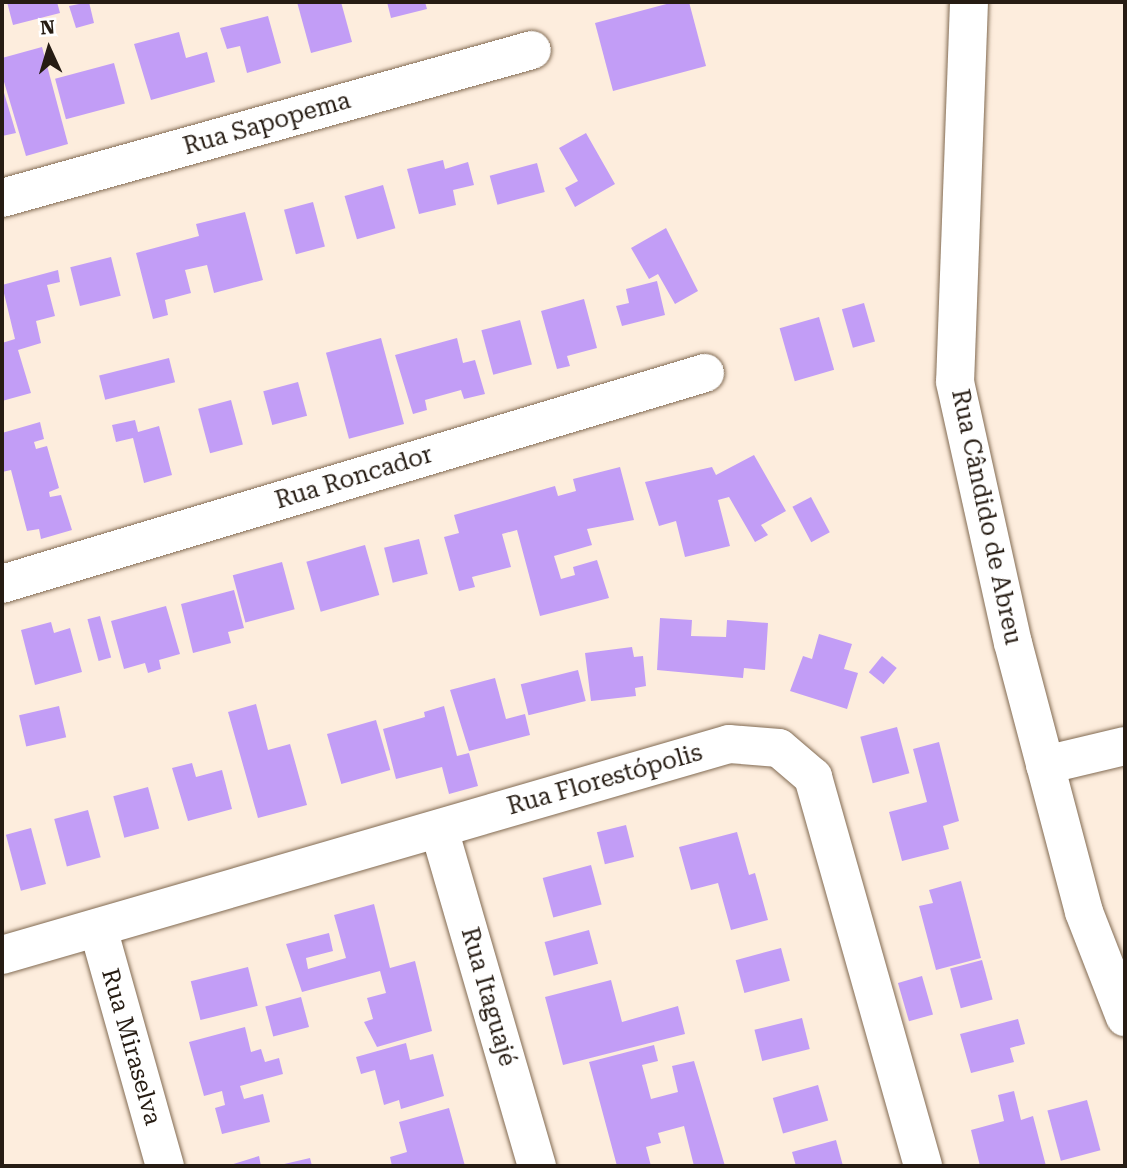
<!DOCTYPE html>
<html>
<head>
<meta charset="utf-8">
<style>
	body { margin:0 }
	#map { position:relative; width:1127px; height:1168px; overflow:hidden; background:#fdeddd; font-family:"Roboto Serif",serif }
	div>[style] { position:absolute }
	.building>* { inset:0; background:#c29df6; transform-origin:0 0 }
	.roads { filter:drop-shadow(0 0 2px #826b53) drop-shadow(0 0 2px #826b53) }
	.minor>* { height:38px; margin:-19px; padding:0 19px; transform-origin:19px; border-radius:19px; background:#fff }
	span { translate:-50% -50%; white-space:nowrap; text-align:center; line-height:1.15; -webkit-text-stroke:6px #fff; paint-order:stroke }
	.street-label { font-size:24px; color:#261c13 }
	.frame { position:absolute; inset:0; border:4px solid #261c13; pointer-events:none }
	.north { position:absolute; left:14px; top:14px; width:70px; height:70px; -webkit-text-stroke:5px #fff; paint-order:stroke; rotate:356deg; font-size:19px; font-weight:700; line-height:28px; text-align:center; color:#261c13 }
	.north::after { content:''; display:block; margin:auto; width:24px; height:32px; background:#261c13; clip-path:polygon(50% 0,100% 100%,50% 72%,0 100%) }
</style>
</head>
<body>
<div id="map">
	<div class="building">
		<div style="clip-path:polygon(7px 2px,57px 2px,60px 13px,13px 25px)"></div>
		<div style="clip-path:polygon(89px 2px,94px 23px,76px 28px,69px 6px)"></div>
		<div style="clip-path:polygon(297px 2px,341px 2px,352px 42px,311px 53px)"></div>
		<div style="clip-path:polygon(387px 2px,425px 2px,427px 9px,391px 18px)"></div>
		<div style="clip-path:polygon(674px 2px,689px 2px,706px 66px,613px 91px,595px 23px)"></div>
		<div style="clip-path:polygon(268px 16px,281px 63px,247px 73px,240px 46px,227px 49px,220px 28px)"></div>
		<div style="clip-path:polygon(179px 32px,186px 58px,207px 52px,215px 82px,151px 100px,134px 44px)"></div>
		<div style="clip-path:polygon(42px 47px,68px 144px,26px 156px,2px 75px,2px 58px)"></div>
		<div style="left:114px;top:63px;width:42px;height:61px;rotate:75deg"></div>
		<div style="clip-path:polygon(2px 86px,16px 133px,2px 136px)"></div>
		<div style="clip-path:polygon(586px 133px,615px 184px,575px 207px,565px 188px,578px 181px,559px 148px)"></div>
		<div style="clip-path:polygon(443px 160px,445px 169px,468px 162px,474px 185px,453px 190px,456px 205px,419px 214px,407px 169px)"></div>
		<div style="left:537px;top:163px;width:30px;height:49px;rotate:75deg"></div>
		<div style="left:383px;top:185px;width:45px;height:40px;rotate:74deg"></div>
		<div style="left:313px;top:202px;width:46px;height:30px;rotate:75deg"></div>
		<div style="clip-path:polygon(245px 212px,263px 280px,214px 293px,207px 265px,185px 270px,191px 293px,165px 300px,168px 315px,153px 319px,136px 253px,199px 236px,196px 224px)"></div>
		<div style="clip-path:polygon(666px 228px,698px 291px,675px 304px,658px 274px,649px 279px,631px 248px)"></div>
		<div style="left:111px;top:257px;width:40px;height:42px;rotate:76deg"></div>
		<div style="clip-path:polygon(58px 270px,60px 282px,47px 285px,55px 316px,36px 321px,41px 343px,18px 350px,31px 393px,2px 401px,2px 343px,15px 339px,2px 285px)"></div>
		<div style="clip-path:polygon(657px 281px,665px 315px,622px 326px,616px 306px,629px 303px,626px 289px)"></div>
		<div style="clip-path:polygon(584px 299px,597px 348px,567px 356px,570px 366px,557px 369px,541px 311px)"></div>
		<div style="left:864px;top:303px;width:40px;height:23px;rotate:74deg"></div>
		<div style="left:819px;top:317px;width:55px;height:41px;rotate:74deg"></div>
		<div style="left:520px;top:320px;width:46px;height:40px;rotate:75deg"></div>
		<div style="left:381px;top:338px;width:89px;height:57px;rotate:75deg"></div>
		<div style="clip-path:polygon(457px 338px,463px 363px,475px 360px,485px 394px,464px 399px,461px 390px,425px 400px,427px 410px,413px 414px,395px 355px)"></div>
		<div style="left:169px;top:358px;width:25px;height:72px;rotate:76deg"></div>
		<div style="left:298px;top:382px;width:35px;height:36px;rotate:75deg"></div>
		<div style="left:231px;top:400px;width:46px;height:34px;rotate:75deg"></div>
		<div style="clip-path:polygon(135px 420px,138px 432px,159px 426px,172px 475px,144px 483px,133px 438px,116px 442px,112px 425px)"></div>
		<div style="clip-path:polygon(40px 422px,44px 439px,34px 442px,36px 449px,47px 446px,59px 488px,49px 492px,50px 497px,61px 495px,72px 530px,41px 539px,39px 529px,27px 531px,11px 470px,2px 472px,2px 433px)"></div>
		<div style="clip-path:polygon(754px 455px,786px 511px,761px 525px,768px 535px,755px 542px,729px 497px,718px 500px,730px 546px,685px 557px,676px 521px,659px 526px,645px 482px,712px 467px,716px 475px)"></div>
		<div style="clip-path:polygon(620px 467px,634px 520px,587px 529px,592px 545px,554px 556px,561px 579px,575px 575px,573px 567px,597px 560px,609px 598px,540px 616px,517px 530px,502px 534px,511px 567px,472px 577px,475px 587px,459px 591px,444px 537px,459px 533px,454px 515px,555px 486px,558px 496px,576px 491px,573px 479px)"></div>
		<div style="left:811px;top:497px;width:40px;height:21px;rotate:62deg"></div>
		<div style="left:419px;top:539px;width:36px;height:36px;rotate:76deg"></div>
		<div style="left:365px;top:545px;width:52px;height:61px;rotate:74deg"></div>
		<div style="left:282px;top:562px;width:49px;height:51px;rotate:75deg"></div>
		<div style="clip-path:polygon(234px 590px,244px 628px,228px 632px,231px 643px,193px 653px,181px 604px)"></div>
		<div style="clip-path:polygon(166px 606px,180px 654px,159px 660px,161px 669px,148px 673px,145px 663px,124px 669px,111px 621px)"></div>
		<div style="left:100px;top:616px;width:43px;height:13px;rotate:75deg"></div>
		<div style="clip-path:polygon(660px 618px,692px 620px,691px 636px,726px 637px,727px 620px,768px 623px,765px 670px,744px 668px,743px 678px,657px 670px)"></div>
		<div style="clip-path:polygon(51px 622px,54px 633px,70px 628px,82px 672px,35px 685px,21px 630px)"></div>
		<div style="clip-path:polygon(819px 634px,852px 644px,844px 669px,858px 673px,847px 709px,790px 691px,803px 656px,812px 659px)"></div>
		<div style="clip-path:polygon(632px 647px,634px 657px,643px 656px,646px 686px,635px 688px,636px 696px,591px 701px,585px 653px)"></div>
		<div style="left:882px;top:656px;width:19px;height:21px;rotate:39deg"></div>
		<div style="left:578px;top:670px;width:32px;height:59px;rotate:76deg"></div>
		<div style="clip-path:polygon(495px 678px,506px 719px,525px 714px,530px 735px,469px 751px,450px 690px)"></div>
		<div style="clip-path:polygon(256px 704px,268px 750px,290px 744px,307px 805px,258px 818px,228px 712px)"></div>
		<div style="left:59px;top:706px;width:32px;height:41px;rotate:77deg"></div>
		<div style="clip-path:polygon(444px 706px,457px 756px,469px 753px,478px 786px,449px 794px,442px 767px,396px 779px,383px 729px,425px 717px,424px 712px)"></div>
		<div style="left:376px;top:720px;width:52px;height:51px;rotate:74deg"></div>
		<div style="left:897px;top:727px;width:48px;height:38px;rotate:75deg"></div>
		<div style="clip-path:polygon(939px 742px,959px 821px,943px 826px,949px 849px,902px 861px,889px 812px,927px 802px,913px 749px)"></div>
		<div style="clip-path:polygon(192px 763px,196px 777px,222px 770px,232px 809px,188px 821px,172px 768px)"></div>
		<div style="left:148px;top:787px;width:43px;height:36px;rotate:75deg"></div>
		<div style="left:88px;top:810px;width:49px;height:35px;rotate:75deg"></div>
		<div style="left:626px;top:825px;width:33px;height:30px;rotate:76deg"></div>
		<div style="left:31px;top:828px;width:58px;height:26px;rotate:75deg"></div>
		<div style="clip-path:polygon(737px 832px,749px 875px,755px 873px,768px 920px,731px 930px,718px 883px,691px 890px,679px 847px)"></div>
		<div style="left:591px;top:865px;width:41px;height:50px;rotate:75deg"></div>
		<div style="clip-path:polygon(961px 881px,981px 958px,936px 970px,919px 906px,933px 903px,929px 890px)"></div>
		<div style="clip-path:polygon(374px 904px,390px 968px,415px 961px,432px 1031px,377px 1047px,364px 1022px,373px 1019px,367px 998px,386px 993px,380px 971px,302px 992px,286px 944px,329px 933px,333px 951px,306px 958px,308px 969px,346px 958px,334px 915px)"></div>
		<div style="left:589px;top:930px;width:35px;height:46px;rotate:75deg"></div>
		<div style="left:781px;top:948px;width:34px;height:47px;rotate:75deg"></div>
		<div style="left:982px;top:960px;width:41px;height:33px;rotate:75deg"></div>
		<div style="left:248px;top:967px;width:40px;height:59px;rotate:76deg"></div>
		<div style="left:922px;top:976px;width:40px;height:25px;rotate:74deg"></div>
		<div style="clip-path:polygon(611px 980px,622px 1022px,678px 1006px,685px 1034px,563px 1065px,545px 997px)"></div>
		<div style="left:301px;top:997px;width:31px;height:37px;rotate:75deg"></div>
		<div style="left:802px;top:1018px;width:32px;height:49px;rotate:76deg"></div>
		<div style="clip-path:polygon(1018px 1019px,1025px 1044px,1010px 1048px,1014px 1062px,971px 1073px,960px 1034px)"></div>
		<div style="clip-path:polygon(245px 1027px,251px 1052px,261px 1049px,265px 1062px,279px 1058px,283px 1074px,240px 1086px,244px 1099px,263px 1094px,270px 1122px,222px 1134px,215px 1108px,225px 1105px,222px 1091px,204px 1096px,189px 1042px)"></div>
		<div style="clip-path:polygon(406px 1043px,410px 1060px,433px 1054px,444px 1096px,401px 1109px,399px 1100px,384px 1105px,375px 1070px,361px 1074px,356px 1057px)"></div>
		<div style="clip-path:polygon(654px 1045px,658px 1061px,642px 1065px,651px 1099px,678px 1092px,672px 1066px,694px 1061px,725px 1166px,694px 1166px,684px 1126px,658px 1133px,661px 1143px,646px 1147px,651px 1166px,617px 1166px,589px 1062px)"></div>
		<div style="left:818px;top:1085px;width:37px;height:47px;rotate:74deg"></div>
		<div style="clip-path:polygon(1014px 1091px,1021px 1120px,1033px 1116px,1046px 1166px,980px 1166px,971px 1130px,1004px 1121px,998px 1095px)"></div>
		<div style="left:1087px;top:1100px;width:52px;height:41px;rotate:75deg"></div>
		<div style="clip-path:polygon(449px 1108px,465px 1166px,392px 1166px,390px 1157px,407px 1152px,399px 1122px)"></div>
		<div style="clip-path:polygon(836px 1140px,843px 1166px,796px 1166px,792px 1152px)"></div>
		<div style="clip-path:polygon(259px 1156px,261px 1166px,227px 1166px)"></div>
		<div style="clip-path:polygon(310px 1158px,312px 1166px,281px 1166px,280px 1165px)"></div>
	</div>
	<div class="roads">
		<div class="minor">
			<div style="left:969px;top:2px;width:380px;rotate:92.1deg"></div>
			<div style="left:955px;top:382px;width:267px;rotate:77.5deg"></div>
			<div style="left:1013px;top:643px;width:278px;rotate:75.2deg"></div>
			<div style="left:1084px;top:912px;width:113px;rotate:68.7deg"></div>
			<div style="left:2px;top:198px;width:550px;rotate:-15.6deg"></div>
			<div style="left:2px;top:584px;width:734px;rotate:-16.71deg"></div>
			<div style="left:1045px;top:765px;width:82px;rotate:-13.4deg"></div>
			<div style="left:439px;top:829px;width:351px;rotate:73.8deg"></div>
			<div style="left:98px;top:928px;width:247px;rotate:74.3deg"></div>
			<div style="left:2px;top:955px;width:757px;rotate:-16.18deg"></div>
			<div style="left:729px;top:744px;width:50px;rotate:4.6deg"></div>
			<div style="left:779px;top:748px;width:45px;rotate:40.5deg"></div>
			<div style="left:813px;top:777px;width:404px;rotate:74.2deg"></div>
		</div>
	</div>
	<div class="street-label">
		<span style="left:267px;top:124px;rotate:-16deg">Rua Sapopema</span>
		<span style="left:354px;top:478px;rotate:-17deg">Rua Roncador</span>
		<span style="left:986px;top:517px;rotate:78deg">Rua Cândido de Abreu</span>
		<span style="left:605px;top:780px;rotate:-16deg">Rua Florestópolis</span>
		<span style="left:488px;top:997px;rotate:74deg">Rua Itaguajé</span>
		<span style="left:131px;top:1047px;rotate:74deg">Rua Miraselva</span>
	</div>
	<div class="frame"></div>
	<div class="north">N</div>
</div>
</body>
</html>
